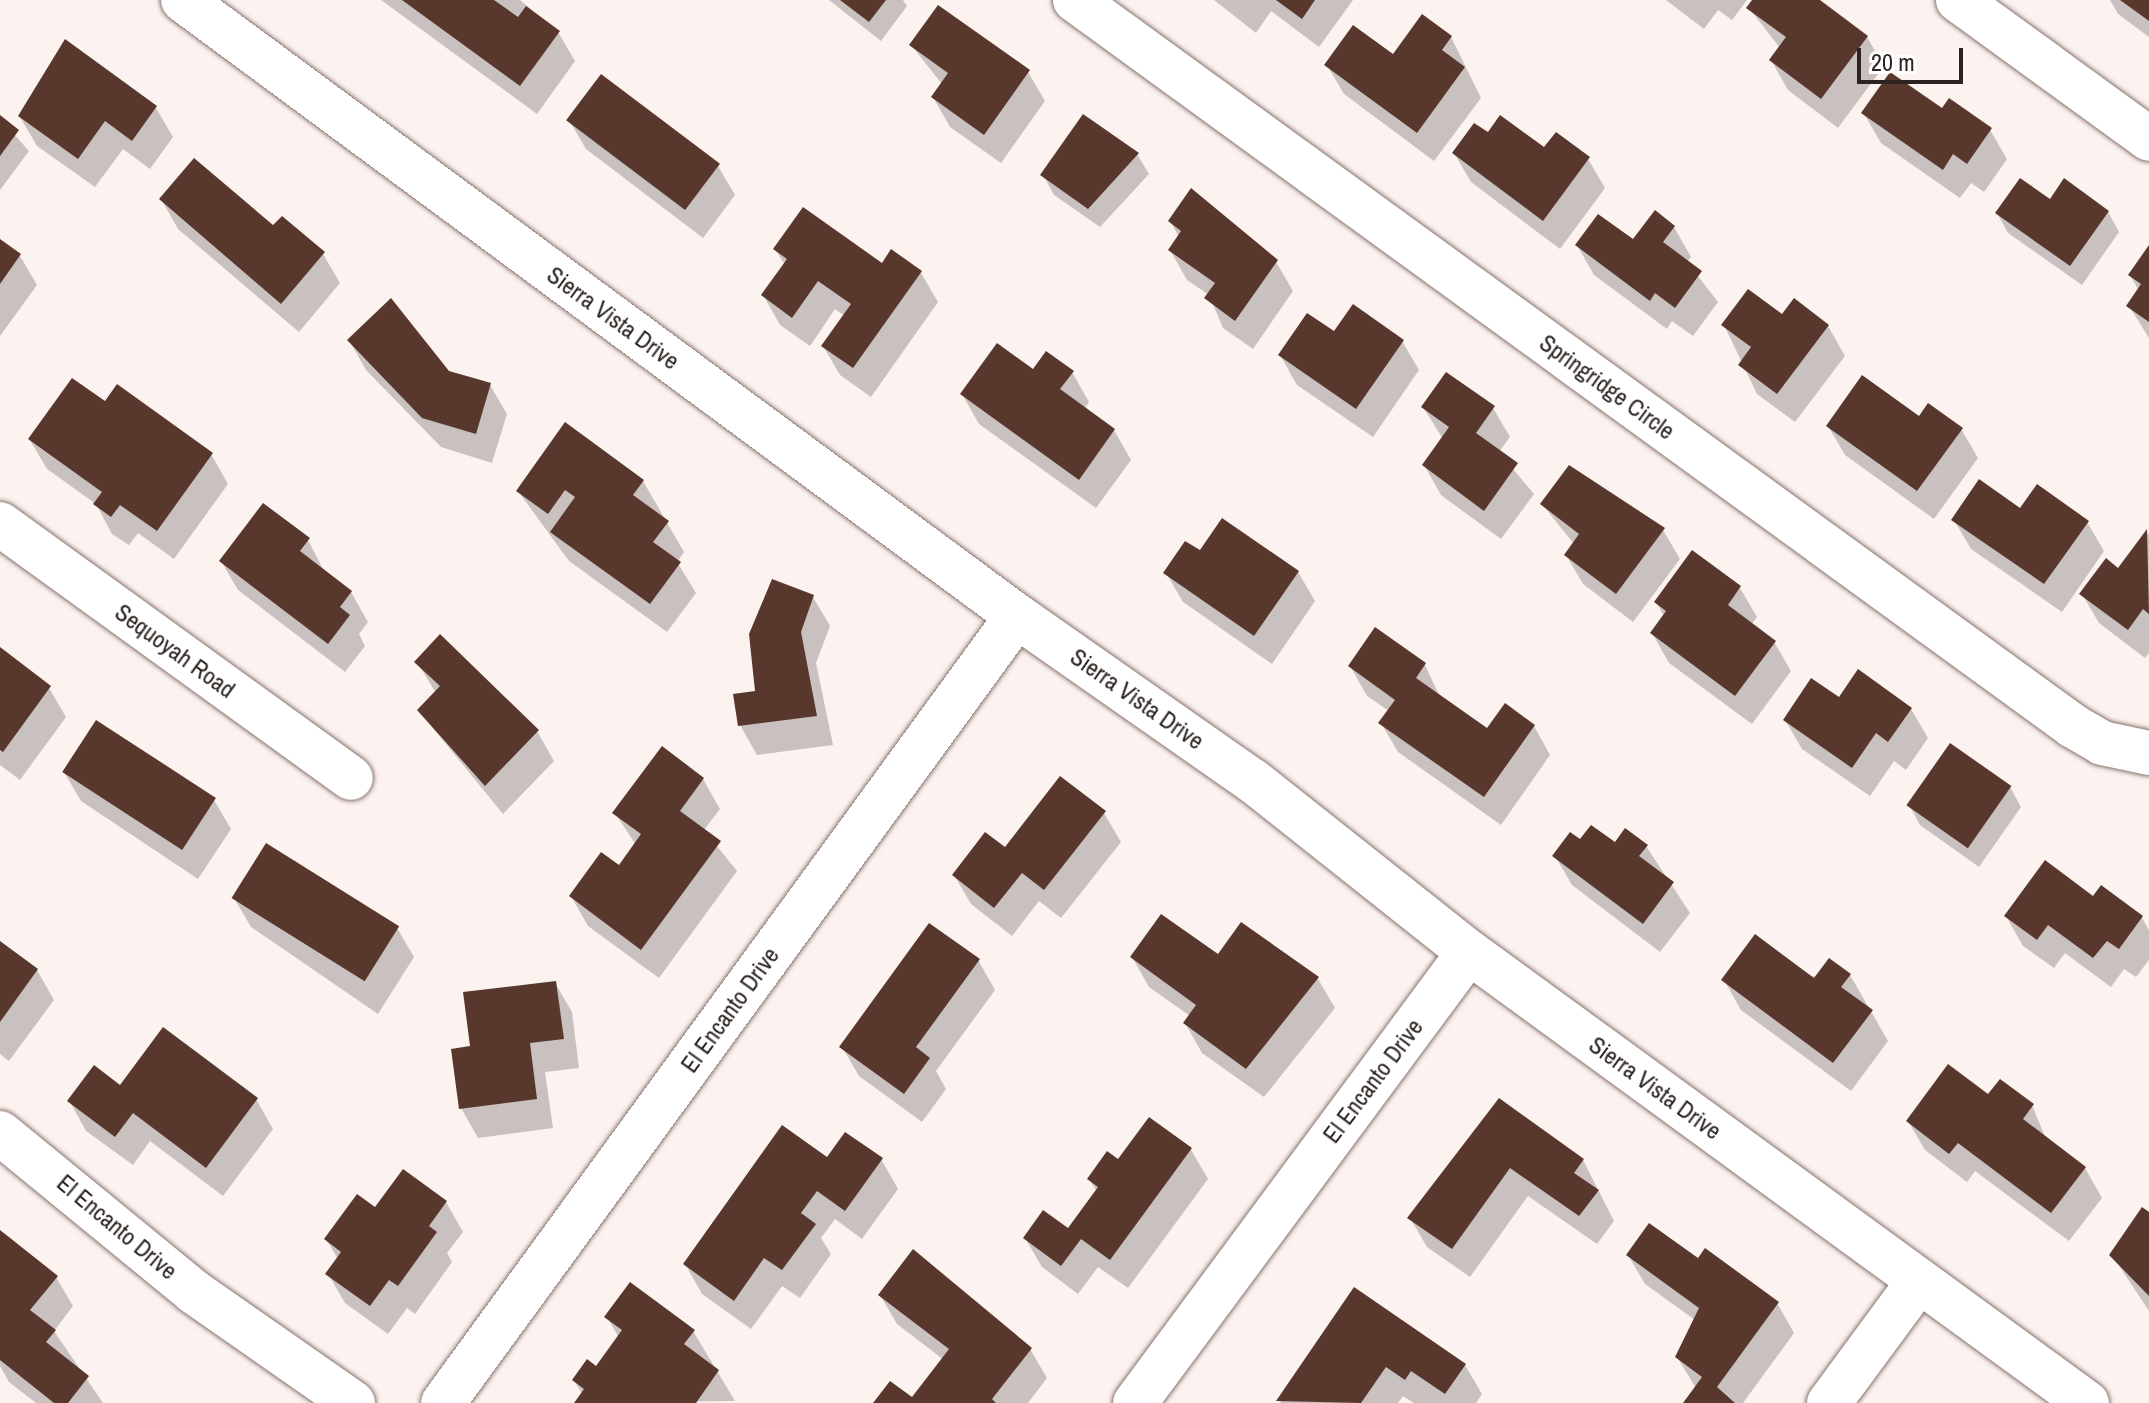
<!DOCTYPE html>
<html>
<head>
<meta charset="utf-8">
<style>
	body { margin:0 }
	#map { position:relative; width:2149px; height:1403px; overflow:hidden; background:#fcf2ef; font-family:"Archivo Narrow",sans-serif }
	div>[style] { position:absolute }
	.shadow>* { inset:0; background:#0003 }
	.building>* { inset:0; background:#58372d; transform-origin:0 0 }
	.roads { filter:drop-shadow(0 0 2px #88736d) drop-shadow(0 0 2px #88736d) }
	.minor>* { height:44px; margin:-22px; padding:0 22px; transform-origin:22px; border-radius:22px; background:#fff }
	span { translate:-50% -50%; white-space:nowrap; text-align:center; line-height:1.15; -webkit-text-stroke:8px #fff; paint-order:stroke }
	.street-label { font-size:24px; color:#2d2421 }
	.scale { position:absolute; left:1857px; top:48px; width:106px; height:36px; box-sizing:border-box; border:4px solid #2d2421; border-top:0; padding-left:10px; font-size:24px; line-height:28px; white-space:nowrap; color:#2d2421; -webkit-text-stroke:6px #fff; paint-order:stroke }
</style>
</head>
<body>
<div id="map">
	<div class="shadow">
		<div style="clip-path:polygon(381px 0,520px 0,558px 32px,575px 61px,537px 114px)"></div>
		<div style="clip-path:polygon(829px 0,903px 0,907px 6px,881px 41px)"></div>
		<div style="clip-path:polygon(1214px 0,1353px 0,1319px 47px,1271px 11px,1256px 33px)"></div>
		<div style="clip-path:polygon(1666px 0,1747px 0,1732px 20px,1718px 10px,1704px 29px)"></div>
		<div style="clip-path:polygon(1755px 0,1817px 0,1867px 37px,1884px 66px,1838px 128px,1788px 90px,1771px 60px,1780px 48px,1749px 8px)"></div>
		<div style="clip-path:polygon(2110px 0,2149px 0,2149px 37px,2118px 14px)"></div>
		<div style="clip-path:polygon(1451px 37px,1481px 98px,1434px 161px,1344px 94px,1327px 65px,1393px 57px)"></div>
		<div style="clip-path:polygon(66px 42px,156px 108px,173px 137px,150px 169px,123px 149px,95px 187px,37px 146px,20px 117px)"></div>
		<div style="clip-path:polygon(911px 45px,1028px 72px,1045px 101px,1001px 163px,950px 127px,933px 97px,942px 84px)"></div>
		<div style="clip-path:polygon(1864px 114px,1990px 130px,2007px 159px,1984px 192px,1971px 183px,1960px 198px,1881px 143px)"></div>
		<div style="clip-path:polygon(0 118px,29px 151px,0 190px)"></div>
		<div style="clip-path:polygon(569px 120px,718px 166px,735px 195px,703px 238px,586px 149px)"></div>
		<div style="clip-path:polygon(1488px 135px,1588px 159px,1605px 188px,1560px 249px,1471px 182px,1454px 153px)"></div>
		<div style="clip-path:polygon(1137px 154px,1149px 174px,1100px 227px,1054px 195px,1043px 175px)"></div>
		<div style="clip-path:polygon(161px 199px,323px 254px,340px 283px,299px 332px,178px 229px)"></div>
		<div style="clip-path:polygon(2050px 202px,2108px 212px,2119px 232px,2082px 285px,2008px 233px,1997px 213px)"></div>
		<div style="clip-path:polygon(1170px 221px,1276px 262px,1293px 291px,1253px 349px,1223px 328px,1209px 295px,1187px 280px,1170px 250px,1179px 237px)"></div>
		<div style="clip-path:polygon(1674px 227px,1691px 257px,1687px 262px,1718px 302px,1693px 336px,1672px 321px,1667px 329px,1594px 275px,1577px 245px,1634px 242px)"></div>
		<div style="clip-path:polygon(0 241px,20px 256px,37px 285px,0 336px)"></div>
		<div style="clip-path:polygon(775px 249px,921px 273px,938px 302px,871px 397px,840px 375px,823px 346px,845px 316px,835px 309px,810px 346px,780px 325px,763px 295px,785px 265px)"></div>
		<div style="clip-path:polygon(2149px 249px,2149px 338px,2129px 306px,2139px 291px,2130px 275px)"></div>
		<div style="clip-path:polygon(391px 301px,448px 373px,490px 385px,507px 414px,492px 463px,441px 447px,366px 370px,349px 340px)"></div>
		<div style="clip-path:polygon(1782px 317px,1828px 326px,1845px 356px,1795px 422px,1757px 394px,1724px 325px)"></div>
		<div style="clip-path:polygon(1402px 341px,1419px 370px,1373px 437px,1297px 385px,1280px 355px)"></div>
		<div style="clip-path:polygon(1033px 372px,1072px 372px,1089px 402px,1084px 409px,1114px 430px,1131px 460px,1096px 508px,979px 424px,962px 394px)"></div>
		<div style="clip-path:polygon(105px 404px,211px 454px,228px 484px,174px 559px,138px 533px,129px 545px,112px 534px,96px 504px,47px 469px,30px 440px)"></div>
		<div style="clip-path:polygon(1423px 407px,1493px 408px,1510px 437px,1499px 452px,1534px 494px,1501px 539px,1441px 495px,1424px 465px,1443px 439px)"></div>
		<div style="clip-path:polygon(1919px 419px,1961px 429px,1978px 458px,1934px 519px,1845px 455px,1828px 426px)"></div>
		<div style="clip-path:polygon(643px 481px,684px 552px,677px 562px,696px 593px,667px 632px,569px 561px,518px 491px)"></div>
		<div style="clip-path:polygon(1542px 504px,1663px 530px,1680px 559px,1633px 622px,1583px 584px,1566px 555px,1574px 544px)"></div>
		<div style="clip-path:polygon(2021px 511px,2087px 522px,2104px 551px,2062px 612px,1971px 549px,1954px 520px)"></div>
		<div style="clip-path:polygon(2149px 533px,2149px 653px,2145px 658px,2099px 623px,2082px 594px,2119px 570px)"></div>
		<div style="clip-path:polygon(308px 540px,324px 571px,351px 592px,368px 622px,359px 634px,365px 646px,345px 672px,238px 590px,221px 561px)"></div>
		<div style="clip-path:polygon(1200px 553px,1298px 572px,1315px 601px,1272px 664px,1183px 602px,1166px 573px)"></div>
		<div style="clip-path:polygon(1740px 588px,1757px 617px,1751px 625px,1774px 642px,1791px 671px,1752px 724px,1669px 663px,1652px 633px,1664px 616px,1656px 602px)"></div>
		<div style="clip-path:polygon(813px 597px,830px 626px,816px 663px,833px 745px,757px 755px,740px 725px)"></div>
		<div style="clip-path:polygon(0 650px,49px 688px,66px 717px,20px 780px,0 765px)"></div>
		<div style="clip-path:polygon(417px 662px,537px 731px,554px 761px,503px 814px,419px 711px,436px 693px)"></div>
		<div style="clip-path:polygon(1425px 665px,1440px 697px,1487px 731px,1534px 726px,1550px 755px,1501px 825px,1398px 752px,1381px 723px,1389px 711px,1367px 696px,1350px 666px)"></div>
		<div style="clip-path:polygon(1839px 699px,1911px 709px,1928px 738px,1906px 770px,1894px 761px,1870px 796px,1802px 749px,1785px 720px)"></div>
		<div style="clip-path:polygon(64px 772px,214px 800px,231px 829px,198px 879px,81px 801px)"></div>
		<div style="clip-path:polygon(703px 779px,720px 809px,704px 830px,737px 871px,659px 978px,588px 926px,571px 896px,619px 868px,636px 845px,615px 813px)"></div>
		<div style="clip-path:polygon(2010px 787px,2021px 807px,1979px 867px,1920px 825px,1909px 805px)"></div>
		<div style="clip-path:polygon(1104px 813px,1121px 842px,1061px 918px,1039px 901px,1012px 936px,971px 904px,954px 875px)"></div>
		<div style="clip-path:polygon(1581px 842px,1646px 846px,1690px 913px,1660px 952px,1572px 885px,1555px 856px)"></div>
		<div style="clip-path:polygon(234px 898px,397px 928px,414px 957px,378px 1014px,251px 927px)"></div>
		<div style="clip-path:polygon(2094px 899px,2142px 918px,2149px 930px,2149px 960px,2136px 977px,2124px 969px,2111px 987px,2065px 953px,2054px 968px,2023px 946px,2006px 916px)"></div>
		<div style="clip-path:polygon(1242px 924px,1318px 979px,1335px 1008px,1264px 1097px,1202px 1053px,1185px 1023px,1190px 1016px,1149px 987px,1132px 957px,1218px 957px)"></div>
		<div style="clip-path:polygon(0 944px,37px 970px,54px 1000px,9px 1061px,0 1054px)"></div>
		<div style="clip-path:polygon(978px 960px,995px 990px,936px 1071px,946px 1089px,922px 1122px,859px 1076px,842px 1047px)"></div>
		<div style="clip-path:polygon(1850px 975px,1888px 1041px,1851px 1091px,1741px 1010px,1724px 980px)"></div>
		<div style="clip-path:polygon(555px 983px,572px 1012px,579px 1068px,545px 1072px,553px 1128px,478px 1138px,461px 1108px,473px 1048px)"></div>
		<div style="clip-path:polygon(120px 1088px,256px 1099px,273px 1129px,223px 1196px,150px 1141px,133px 1165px,86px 1131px,70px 1102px)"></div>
		<div style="clip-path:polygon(1989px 1097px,2032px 1105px,2046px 1139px,2085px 1168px,2102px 1198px,2069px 1241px,1975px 1171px,1967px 1182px,1925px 1150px,1908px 1121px)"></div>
		<div style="clip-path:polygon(1499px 1101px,1583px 1160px,1614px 1221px,1597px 1244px,1528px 1196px,1470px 1277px,1427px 1247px,1410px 1218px)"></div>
		<div style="clip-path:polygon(1191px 1150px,1208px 1179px,1128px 1288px,1098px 1267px,1078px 1294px,1042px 1267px,1025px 1238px,1068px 1231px,1097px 1192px,1089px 1179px,1119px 1162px)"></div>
		<div style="clip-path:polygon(881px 1159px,898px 1189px,862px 1239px,835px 1219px,821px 1238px,831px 1254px,800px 1298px,782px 1286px,751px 1329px,702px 1294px,685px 1264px,827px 1160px)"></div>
		<div style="clip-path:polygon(446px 1202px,463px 1232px,447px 1253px,452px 1262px,415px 1314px,407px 1308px,388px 1334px,345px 1303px,328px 1274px,338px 1259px,326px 1239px,375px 1210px)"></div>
		<div style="clip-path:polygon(2149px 1215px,2149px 1311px,2112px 1255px)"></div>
		<div style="clip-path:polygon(0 1233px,56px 1277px,73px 1306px,54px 1331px,103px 1403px,36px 1403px,9px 1382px,0 1366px)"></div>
		<div style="clip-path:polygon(1628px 1255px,1698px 1261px,1777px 1303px,1794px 1333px,1743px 1403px,1685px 1403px,1696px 1388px,1677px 1357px,1695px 1320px,1645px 1284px)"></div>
		<div style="clip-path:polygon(1355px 1290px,1465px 1365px,1482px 1394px,1476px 1403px,1414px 1403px,1403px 1396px,1398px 1403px,1280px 1403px)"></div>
		<div style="clip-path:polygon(880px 1295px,1030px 1349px,1047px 1378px,1028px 1403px,875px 1403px,912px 1400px,944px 1360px,897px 1324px)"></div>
		<div style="clip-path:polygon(607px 1317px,693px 1331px,735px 1401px,576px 1403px,582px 1394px,574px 1380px,597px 1369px,619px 1338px)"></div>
	</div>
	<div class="building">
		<div style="clip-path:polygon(402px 0,494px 0,518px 17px,526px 6px,560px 31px,520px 86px)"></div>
		<div style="clip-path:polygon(840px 0,886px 0,869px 22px)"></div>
		<div style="clip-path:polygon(1276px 0,1315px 0,1302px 19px)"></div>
		<div style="clip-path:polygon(1752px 0,1820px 0,1868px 36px,1821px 99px,1769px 60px,1786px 37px,1746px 8px)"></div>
		<div style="clip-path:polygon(2120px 0,2149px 0,2149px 21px)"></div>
		<div style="clip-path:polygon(938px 5px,1030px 70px,984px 135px,931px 97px,948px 73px,909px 45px)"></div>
		<div style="clip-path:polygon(1422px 14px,1452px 36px,1442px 50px,1465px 67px,1417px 133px,1324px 65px,1353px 25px,1393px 54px)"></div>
		<div style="clip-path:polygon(65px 39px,157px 106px,132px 141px,105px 121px,78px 159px,18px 116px)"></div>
		<div style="clip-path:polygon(1890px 72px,1942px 108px,1949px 98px,1992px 128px,1967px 164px,1953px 154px,1943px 170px,1861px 113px)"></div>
		<div style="left:601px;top:74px;width:149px;height:58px;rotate:37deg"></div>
		<div style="clip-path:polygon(1083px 114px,1139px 153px,1088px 209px,1040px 175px)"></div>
		<div style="clip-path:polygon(0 115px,19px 130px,0 156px)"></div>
		<div style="clip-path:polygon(1500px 115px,1544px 147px,1556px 132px,1590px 157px,1543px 221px,1452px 153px,1474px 123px,1488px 132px)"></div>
		<div style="clip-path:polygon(194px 158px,273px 225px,282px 216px,325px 252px,281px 304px,159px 199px)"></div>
		<div style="clip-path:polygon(2020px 178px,2050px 199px,2064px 178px,2109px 211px,2070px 266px,1995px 213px)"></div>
		<div style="clip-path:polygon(1191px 188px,1278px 260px,1235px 321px,1204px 298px,1215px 283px,1168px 250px,1181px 231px,1168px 221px)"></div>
		<div style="clip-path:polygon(803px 207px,882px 263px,891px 249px,922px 271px,853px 368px,821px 346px,851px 304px,818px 281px,792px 318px,761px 295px,787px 259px,773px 249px)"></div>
		<div style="clip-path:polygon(1655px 210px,1675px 226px,1663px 242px,1702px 271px,1675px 308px,1655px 293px,1650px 301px,1575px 245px,1598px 214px,1633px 239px)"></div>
		<div style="clip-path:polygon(0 239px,21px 254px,0 284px)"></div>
		<div style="clip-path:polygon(2149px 245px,2149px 322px,2126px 306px,2141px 284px,2128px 275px)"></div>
		<div style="clip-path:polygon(1748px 289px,1782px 314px,1794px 298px,1829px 325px,1777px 394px,1738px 365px,1751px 347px,1721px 325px)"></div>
		<div style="clip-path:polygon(391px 298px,449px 371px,491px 383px,476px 434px,422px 418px,347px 340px)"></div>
		<div style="clip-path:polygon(1353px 304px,1404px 340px,1356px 409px,1278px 355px,1307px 313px,1334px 331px)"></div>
		<div style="clip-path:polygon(997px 343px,1033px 369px,1046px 351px,1074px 371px,1060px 389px,1115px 429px,1079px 480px,960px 394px)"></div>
		<div style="clip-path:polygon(1446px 372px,1495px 406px,1476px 433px,1518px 463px,1484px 511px,1422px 465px,1449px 427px,1421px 407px)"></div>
		<div style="clip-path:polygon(1862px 375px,1919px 416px,1928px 403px,1963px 428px,1917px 491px,1826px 426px)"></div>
		<div style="clip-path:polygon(72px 378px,105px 401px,117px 384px,213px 453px,157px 531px,120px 505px,111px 517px,93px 504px,102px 492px,28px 439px)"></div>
		<div style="clip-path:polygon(565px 422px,644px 480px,633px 495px,669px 521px,653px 542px,681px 562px,650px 604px,550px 532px,575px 497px,565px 490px,548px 514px,516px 491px)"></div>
		<div style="clip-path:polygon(1569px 465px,1665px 528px,1616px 594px,1564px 555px,1579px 534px,1540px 504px)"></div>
		<div style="clip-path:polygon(1979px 479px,2020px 508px,2037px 484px,2089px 521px,2044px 584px,1951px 520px)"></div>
		<div style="clip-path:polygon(263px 503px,310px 538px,300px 551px,352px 591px,340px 607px,350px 615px,328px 644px,219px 561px)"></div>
		<div style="clip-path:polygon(1222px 518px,1299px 571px,1254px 636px,1163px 573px,1185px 541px,1200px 550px)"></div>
		<div style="clip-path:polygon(2147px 529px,2149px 614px,2143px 609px,2128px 630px,2079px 594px,2106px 558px,2118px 568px)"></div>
		<div style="clip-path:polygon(1692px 550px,1741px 586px,1728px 605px,1776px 641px,1735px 696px,1650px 633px,1666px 611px,1654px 602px)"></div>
		<div style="clip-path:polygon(772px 579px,814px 595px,801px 632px,817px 716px,738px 726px,733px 694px,755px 691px,749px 634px)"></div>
		<div style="clip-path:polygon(1375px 627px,1426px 663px,1416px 678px,1487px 728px,1505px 703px,1535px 725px,1484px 797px,1378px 723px,1395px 700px,1348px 666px)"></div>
		<div style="clip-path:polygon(440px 634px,539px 730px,485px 786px,417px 710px,440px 686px,414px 662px)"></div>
		<div style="clip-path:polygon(0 647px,51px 686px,3px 752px,0 750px)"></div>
		<div style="clip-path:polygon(1858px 669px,1912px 708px,1888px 742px,1876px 733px,1852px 768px,1783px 720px,1811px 678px,1839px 697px)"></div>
		<div style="left:96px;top:720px;width:143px;height:62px;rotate:33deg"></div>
		<div style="left:1950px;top:743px;width:75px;height:76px;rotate:35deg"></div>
		<div style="clip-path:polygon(662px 746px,704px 778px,680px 811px,721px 841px,641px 950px,569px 896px,601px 852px,619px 865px,641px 834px,612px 813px)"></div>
		<div style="clip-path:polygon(1060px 776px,1106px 811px,1044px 890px,1022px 873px,994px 908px,952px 875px,985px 832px,1005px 847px)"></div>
		<div style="clip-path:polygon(1591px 825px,1615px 842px,1625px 828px,1648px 845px,1639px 856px,1674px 882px,1643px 924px,1552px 856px,1570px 832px,1580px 839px)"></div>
		<div style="left:266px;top:843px;width:157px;height:65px;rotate:32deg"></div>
		<div style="clip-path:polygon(2045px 860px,2093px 896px,2101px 885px,2143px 916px,2119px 949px,2107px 941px,2093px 958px,2048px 925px,2037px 940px,2004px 916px)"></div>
		<div style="clip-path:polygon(1161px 914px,1218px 954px,1241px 922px,1319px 977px,1246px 1069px,1183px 1023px,1196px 1005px,1130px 957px)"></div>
		<div style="clip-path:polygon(929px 923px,980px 959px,916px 1047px,930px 1058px,904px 1094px,839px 1047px)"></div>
		<div style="clip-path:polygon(1755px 934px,1814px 978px,1829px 958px,1851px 974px,1841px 987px,1873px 1010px,1833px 1063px,1721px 980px)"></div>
		<div style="clip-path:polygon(0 941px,38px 969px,0 1022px)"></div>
		<div style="clip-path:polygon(556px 981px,564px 1039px,530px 1043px,537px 1099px,459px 1109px,451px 1049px,470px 1046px,463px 992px)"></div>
		<div style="clip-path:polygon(163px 1027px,258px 1098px,206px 1168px,133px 1113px,115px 1137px,67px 1101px,94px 1065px,120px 1085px)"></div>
		<div style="clip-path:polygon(1948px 1064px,1988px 1094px,2000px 1079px,2034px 1104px,2023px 1119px,2086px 1167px,2051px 1213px,1958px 1143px,1949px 1154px,1906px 1121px)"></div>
		<div style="clip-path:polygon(1499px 1098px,1584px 1159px,1574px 1173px,1599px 1190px,1579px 1216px,1510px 1168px,1452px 1249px,1407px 1218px)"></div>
		<div style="clip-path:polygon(1149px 1117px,1192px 1148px,1110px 1260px,1081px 1239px,1061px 1266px,1023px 1238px,1043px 1210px,1068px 1228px,1098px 1187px,1087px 1179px,1107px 1151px,1118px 1159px)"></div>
		<div style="clip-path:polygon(782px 1125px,827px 1157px,845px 1132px,883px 1158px,845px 1211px,817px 1191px,801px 1213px,816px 1224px,782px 1270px,764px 1258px,734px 1301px,683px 1264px)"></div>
		<div style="clip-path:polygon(403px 1169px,447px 1201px,429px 1226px,437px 1232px,398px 1286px,389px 1280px,370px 1306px,325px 1274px,341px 1252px,324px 1239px,357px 1194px,375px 1207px)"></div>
		<div style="clip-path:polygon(2142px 1207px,2149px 1212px,2149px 1296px,2109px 1255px)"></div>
		<div style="clip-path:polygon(1649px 1223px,1698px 1258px,1705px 1248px,1779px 1302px,1717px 1387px,1735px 1403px,1683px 1403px,1702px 1377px,1675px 1357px,1699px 1308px,1626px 1255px)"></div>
		<div style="clip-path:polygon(0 1230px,58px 1276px,30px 1310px,56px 1330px,46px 1342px,89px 1376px,68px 1403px,54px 1403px,0 1360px)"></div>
		<div style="clip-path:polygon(913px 1249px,1032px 1348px,992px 1399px,996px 1403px,873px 1403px,890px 1381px,912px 1397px,949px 1349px,878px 1295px)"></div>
		<div style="clip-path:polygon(630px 1282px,695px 1330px,684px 1344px,719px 1370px,696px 1403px,574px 1403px,584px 1389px,572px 1380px,587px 1359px,596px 1366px,622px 1330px,604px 1317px)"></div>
		<div style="clip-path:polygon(1354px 1287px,1466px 1364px,1445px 1394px,1411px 1371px,1405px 1380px,1386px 1367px,1361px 1403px,1276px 1401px)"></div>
	</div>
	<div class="roads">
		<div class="minor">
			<div style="left:183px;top:0;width:1037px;rotate:36.45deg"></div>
			<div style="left:1017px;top:616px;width:288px;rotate:35deg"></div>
			<div style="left:1253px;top:781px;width:275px;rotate:38.4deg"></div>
			<div style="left:1469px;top:952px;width:765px;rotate:36.12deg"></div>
			<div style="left:1075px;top:0;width:1234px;rotate:36.03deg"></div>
			<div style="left:2073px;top:726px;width:34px;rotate:30deg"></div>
			<div style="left:2102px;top:743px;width:48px;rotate:12deg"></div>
			<div style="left:1958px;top:0;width:236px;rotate:36deg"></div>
			<div style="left:0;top:524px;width:433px;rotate:35.9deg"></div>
			<div style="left:0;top:1133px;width:251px;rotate:39.3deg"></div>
			<div style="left:194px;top:1292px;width:194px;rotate:34.9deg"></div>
			<div style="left:443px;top:1403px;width:974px;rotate:-53.89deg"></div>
			<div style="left:1135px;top:1403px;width:561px;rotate:-53.48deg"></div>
			<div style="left:1829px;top:1403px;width:152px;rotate:-53.6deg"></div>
		</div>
	</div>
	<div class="street-label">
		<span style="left:613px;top:318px;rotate:36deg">Sierra Vista Drive</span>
		<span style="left:1607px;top:387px;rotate:36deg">Springridge Circle</span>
		<span style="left:175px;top:651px;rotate:36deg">Sequoyah Road</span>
		<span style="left:1137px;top:699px;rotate:35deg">Sierra Vista Drive</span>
		<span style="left:730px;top:1010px;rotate:-54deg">El Encanto Drive</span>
		<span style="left:1373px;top:1081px;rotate:-53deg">El Encanto Drive</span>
		<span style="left:1655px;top:1088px;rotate:36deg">Sierra Vista Drive</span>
		<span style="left:117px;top:1227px;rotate:40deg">El Encanto Drive</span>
	</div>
	<div class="scale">20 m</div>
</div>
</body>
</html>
